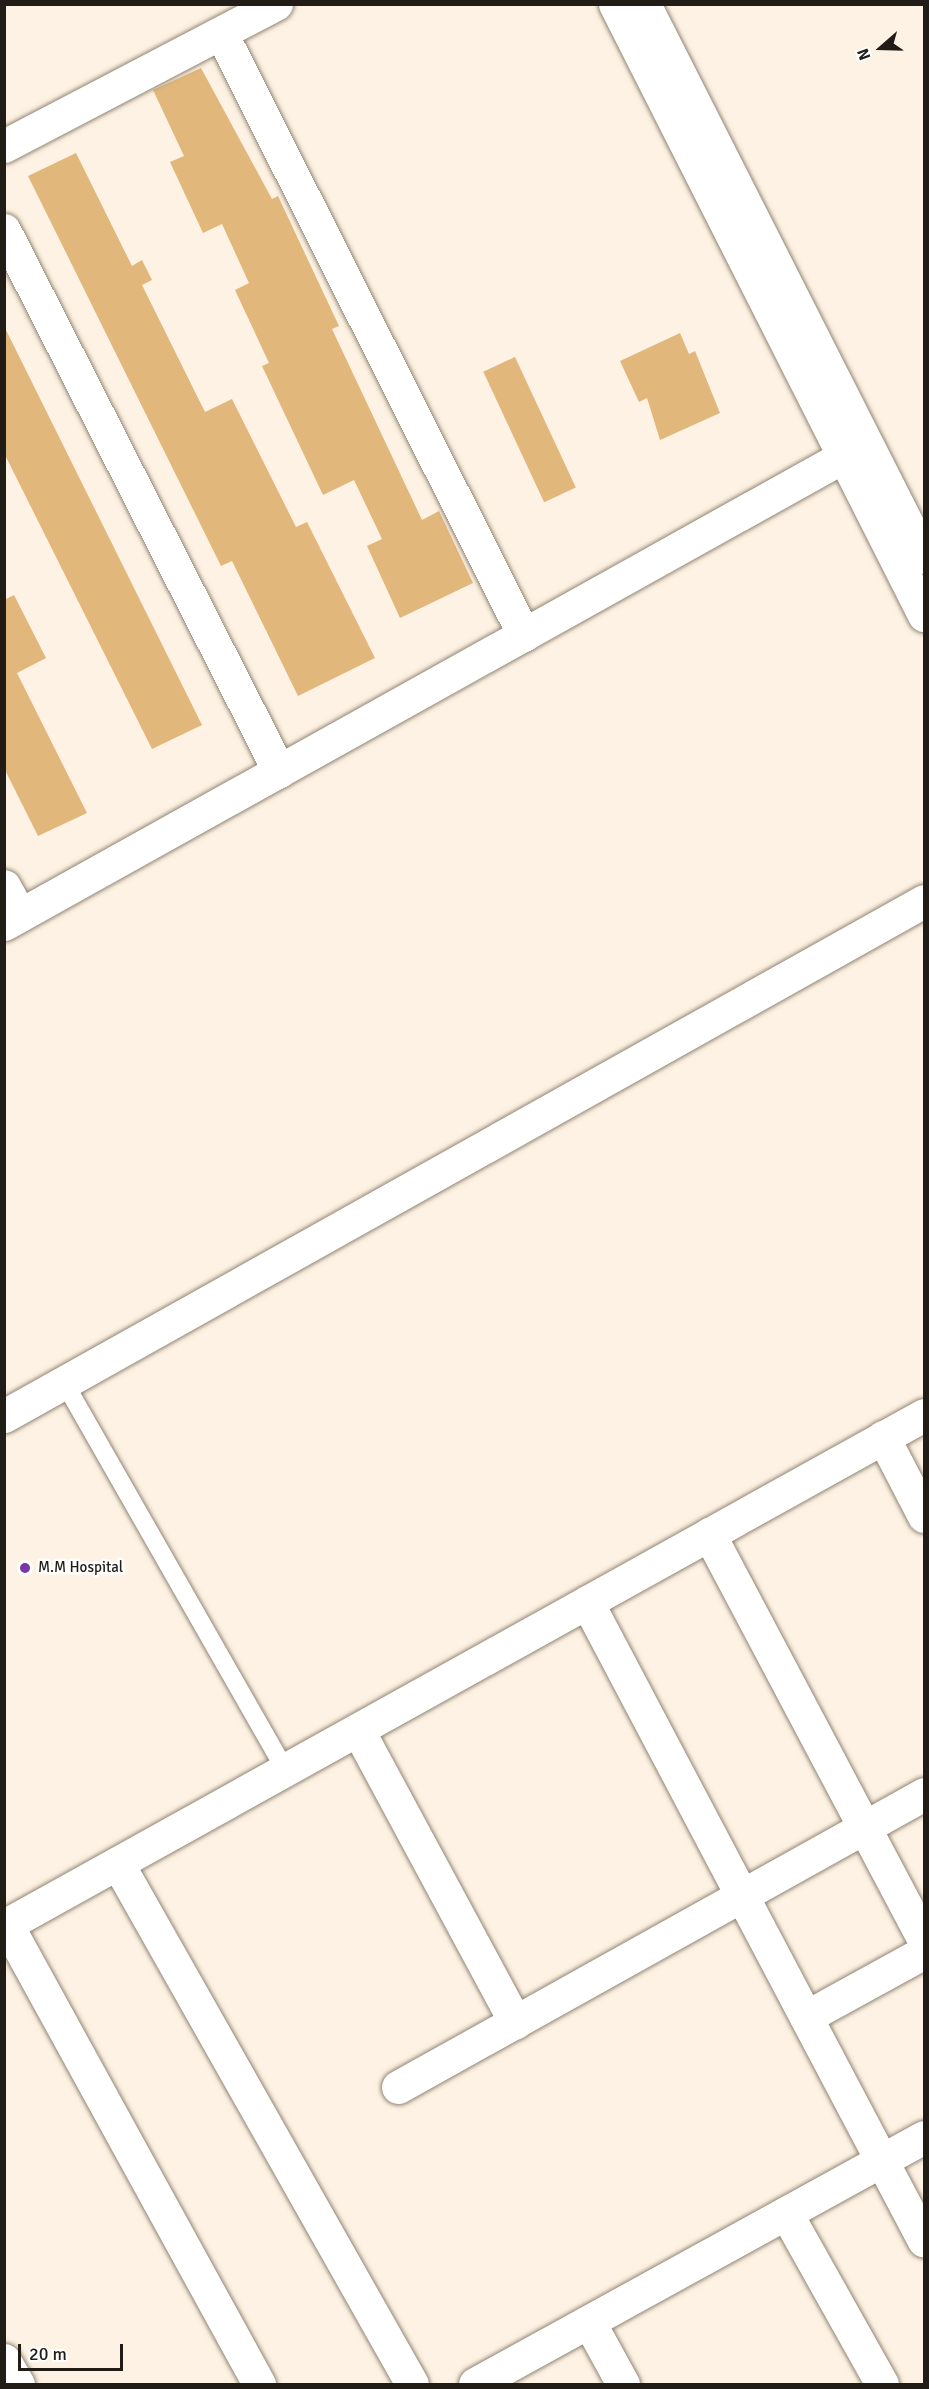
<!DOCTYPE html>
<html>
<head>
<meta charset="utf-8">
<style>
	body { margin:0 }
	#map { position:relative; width:929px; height:2389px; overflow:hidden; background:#fdf2e3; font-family:Signika,sans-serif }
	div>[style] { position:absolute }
	.building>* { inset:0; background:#e2b77c; transform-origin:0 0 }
	.roads { filter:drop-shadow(0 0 2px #918473) drop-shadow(0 0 2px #918473) }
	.service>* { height:18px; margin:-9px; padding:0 9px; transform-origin:9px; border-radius:9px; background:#fff }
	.minor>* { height:33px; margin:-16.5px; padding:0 16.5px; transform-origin:16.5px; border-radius:16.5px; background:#fff }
	.tertiary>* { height:33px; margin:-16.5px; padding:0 16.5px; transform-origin:16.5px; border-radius:16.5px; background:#fff }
	.secondary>* { height:33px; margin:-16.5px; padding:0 16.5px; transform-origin:16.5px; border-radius:16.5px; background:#fff }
	.dots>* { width:16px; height:16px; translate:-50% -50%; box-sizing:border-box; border:3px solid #fff; border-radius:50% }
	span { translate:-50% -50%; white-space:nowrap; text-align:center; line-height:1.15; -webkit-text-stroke:5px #fff; paint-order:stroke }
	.poi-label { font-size:15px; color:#211c15 }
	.left { translate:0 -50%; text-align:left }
	.frame { position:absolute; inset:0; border:6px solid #211c15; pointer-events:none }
	.north { position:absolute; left:851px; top:18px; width:60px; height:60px; -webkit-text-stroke:4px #fff; paint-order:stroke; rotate:250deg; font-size:16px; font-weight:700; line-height:24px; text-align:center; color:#211c15 }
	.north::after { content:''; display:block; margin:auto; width:21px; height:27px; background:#211c15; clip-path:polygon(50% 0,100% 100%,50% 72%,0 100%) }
	.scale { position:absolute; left:18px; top:2344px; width:105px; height:27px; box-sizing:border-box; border:3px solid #211c15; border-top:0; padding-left:8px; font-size:18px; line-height:21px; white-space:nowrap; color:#211c15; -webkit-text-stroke:4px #fff; paint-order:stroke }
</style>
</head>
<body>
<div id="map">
	<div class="building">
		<div style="clip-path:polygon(201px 68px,272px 199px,278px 196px,339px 326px,332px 329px,422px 520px,439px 511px,473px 583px,400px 618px,367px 546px,382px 539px,354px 480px,323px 495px,262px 366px,269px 363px,235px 290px,249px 283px,222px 224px,203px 233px,170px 162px,184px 156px,153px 90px)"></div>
		<div style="clip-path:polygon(76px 153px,132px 266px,142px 260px,152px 280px,142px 285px,205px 412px,232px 399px,296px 527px,307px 522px,375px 658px,298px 696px,232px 561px,221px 566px,28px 176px)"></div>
		<div style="clip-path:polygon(4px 326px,202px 725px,152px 749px,4px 453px)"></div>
		<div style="clip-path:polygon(680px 333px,689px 354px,695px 351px,720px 413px,660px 440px,647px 398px,639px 402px,620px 361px)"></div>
		<div style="left:515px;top:357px;width:144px;height:35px;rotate:65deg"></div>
		<div style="clip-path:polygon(14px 595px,46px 658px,17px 673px,87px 813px,38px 836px,4px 768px,4px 600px)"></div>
	</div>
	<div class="roads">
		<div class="service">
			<div style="left:64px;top:1382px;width:447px;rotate:60.3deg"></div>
		</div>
		<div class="minor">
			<div style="left:221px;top:33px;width:674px;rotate:63.28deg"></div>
			<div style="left:4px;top:146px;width:307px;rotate:-27.6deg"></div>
			<div style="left:4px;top:230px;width:607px;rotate:63.05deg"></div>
			<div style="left:4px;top:886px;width:33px;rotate:61deg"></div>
			<div style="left:4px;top:924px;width:962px;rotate:-29.12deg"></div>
			<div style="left:4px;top:1416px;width:1054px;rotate:-29.24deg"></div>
			<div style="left:883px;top:1437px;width:89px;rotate:62.6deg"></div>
			<div style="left:709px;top:1534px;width:459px;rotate:62.1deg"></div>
			<div style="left:587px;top:1602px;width:722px;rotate:62.19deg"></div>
			<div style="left:358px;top:1730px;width:332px;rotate:61.7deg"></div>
			<div style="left:118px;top:1864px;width:597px;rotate:60.52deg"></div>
			<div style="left:7px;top:1925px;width:524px;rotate:61.23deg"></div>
			<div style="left:806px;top:2017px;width:135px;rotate:-28.8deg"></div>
			<div style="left:398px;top:2087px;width:602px;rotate:-29.12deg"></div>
			<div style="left:786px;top:2213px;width:196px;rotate:60.7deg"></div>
			<div style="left:589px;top:2322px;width:71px;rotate:61.3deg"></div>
			<div style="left:4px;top:2360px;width:28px;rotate:60deg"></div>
			<div style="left:475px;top:2384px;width:512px;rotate:-28.82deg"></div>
		</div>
		<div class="tertiary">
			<div style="left:4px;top:1926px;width:1052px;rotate:-29.05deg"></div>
		</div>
		<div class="secondary">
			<div style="left:615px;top:4px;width:685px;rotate:63.17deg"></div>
			<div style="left:644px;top:4px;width:620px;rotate:63.15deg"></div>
		</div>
	</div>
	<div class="dots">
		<div style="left:25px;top:1568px;background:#7a35a8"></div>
	</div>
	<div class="poi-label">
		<span class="left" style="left:38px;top:1568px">M.M Hospital</span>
	</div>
	<div class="frame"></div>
	<div class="north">N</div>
	<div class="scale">20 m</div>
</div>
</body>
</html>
